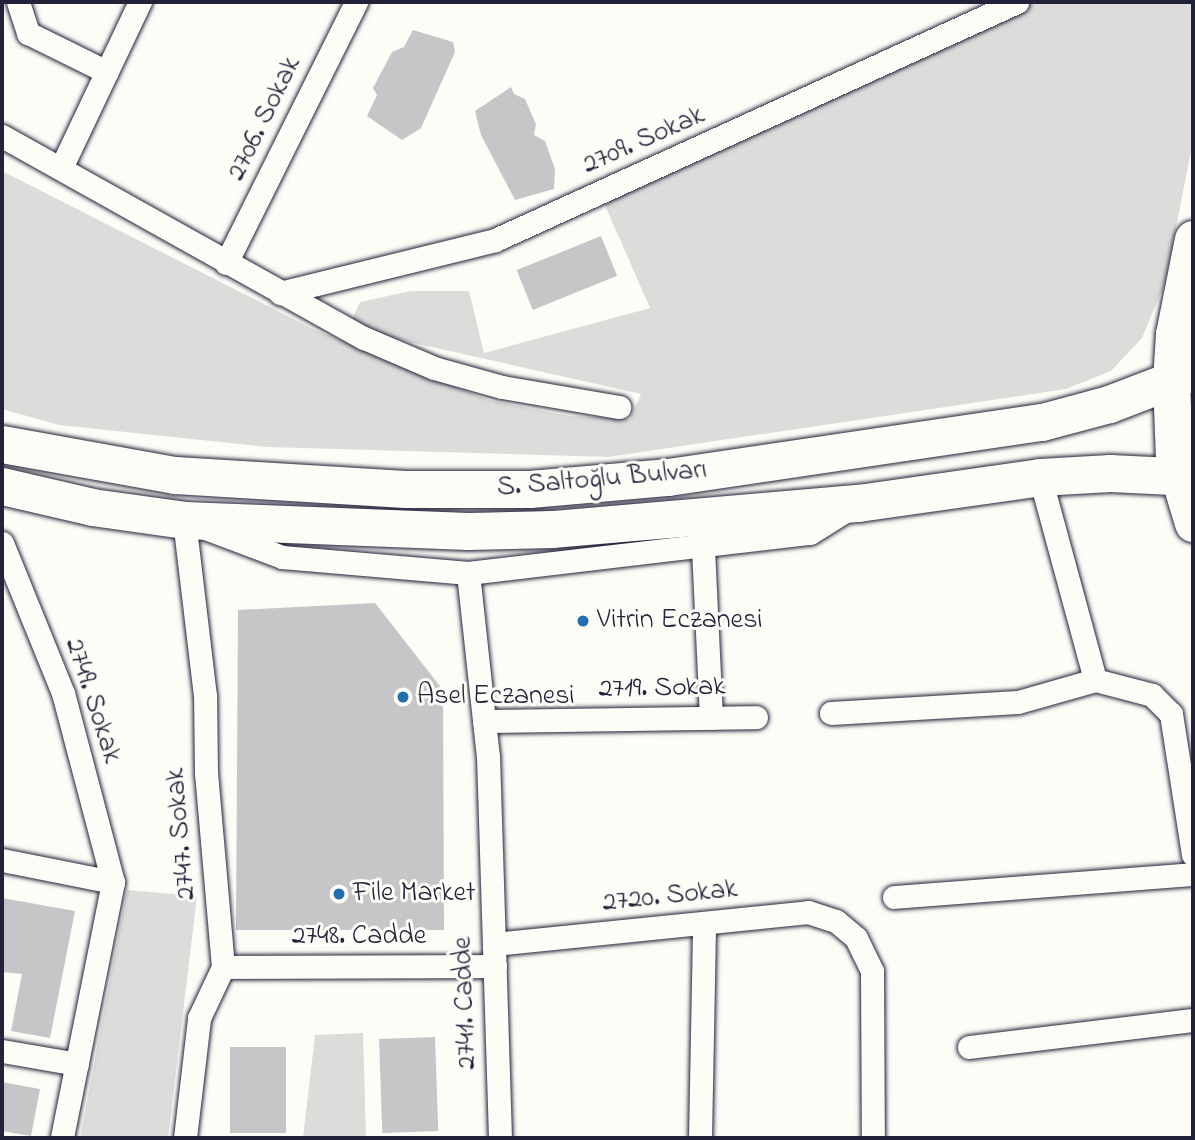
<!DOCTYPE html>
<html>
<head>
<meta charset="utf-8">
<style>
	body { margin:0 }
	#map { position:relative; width:1195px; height:1140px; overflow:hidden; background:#fdfcf7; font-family:"Indie Flower",sans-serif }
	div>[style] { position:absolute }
	.green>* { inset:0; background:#dddcdb }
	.building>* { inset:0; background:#c6c6c8; transform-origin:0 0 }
	.roads { filter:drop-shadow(0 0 2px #22223b) drop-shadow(0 0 2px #22223b) }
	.minor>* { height:23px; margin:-11.5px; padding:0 11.5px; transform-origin:11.5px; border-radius:11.5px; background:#fdfcf7 }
	.primary>* { height:37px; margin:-18.5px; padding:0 18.5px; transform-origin:18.5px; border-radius:18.5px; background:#fdfcf7 }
	.dots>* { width:19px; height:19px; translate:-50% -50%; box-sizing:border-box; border:4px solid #fdfcf7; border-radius:50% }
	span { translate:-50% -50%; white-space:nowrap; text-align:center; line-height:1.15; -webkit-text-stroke:6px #fdfcf7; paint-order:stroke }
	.street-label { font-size:28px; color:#22223b }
	.poi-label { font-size:28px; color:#22223b }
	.left { translate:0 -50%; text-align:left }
	.frame { position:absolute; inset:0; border:4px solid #22223b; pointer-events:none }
</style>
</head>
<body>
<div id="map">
	<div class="green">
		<div style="clip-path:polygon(1037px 2px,1193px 2px,1193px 141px,1165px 283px,1142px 338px,1111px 371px,1066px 389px,608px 457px,268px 447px,59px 425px,2px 409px,2px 171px,315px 330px,488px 400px,570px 416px,630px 419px,641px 394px,378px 335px,352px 320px,360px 302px,411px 291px,469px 291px,484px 353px,650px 308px,604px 203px)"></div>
		<div style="clip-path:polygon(127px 890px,197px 896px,168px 1138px,80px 1138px)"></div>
		<div style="clip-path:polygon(363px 1033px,366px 1138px,303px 1138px,315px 1035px)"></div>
	</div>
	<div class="building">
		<div style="clip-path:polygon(413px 30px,453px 42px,455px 52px,421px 128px,402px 140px,367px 116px,377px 95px,373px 88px,392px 52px,404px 47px)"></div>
		<div style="clip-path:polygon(511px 87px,514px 94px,525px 99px,536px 124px,534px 135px,545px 141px,555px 169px,554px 189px,515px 200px,481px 135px,475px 111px)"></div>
		<div style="left:601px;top:236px;width:43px;height:91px;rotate:68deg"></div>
		<div style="clip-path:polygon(375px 603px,443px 690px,444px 930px,236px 930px,238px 610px)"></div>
		<div style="clip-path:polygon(2px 898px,75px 911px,50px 1038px,11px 1031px,22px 974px,2px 972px)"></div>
		<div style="left:435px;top:1037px;width:94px;height:56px;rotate:88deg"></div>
		<div style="left:230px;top:1047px;width:56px;height:86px"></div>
		<div style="clip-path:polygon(2px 1082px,40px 1089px,31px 1136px,2px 1131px)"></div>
	</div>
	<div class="roads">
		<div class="minor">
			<div style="left:18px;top:2px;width:33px;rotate:72deg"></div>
			<div style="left:28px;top:33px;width:88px;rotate:26.3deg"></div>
			<div style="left:2px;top:136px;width:415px;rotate:29.2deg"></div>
			<div style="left:364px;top:338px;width:76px;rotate:23.2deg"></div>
			<div style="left:434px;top:368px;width:71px;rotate:15.6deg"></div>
			<div style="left:502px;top:387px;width:119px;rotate:9.7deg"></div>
			<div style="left:61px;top:168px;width:184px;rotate:-64.6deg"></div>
			<div style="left:226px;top:263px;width:292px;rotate:-63.5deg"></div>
			<div style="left:280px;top:293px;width:221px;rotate:-13.8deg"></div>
			<div style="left:495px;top:240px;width:574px;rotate:-24.51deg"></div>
			<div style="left:1040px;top:477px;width:210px;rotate:74.8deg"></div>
			<div style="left:2px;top:543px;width:162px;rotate:67.9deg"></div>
			<div style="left:63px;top:693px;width:196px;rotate:75.2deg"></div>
			<div style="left:113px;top:882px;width:261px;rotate:101.3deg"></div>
			<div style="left:703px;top:548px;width:170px;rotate:87.3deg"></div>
			<div style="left:468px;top:573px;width:184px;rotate:83.8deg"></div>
			<div style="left:488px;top:756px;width:382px;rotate:88.2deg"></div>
			<div style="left:1095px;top:680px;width:59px;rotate:14.7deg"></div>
			<div style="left:1152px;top:695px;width:27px;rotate:45deg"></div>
			<div style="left:1171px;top:714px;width:142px;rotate:81.1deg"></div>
			<div style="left:831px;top:713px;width:187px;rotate:-3.4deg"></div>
			<div style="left:1018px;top:702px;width:80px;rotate:-15.9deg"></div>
			<div style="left:484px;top:721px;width:272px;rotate:-0.8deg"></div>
			<div style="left:2px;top:860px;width:113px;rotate:11.2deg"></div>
			<div style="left:894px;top:897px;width:300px;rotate:-4.4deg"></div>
			<div style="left:494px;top:944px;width:316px;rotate:-5.8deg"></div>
			<div style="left:808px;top:912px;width:29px;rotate:18deg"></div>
			<div style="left:836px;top:921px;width:26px;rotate:40deg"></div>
			<div style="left:856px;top:938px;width:37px;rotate:64deg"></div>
			<div style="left:872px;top:971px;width:167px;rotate:89.7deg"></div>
			<div style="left:223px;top:967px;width:272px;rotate:-0.2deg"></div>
			<div style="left:969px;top:1047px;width:226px;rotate:-6.9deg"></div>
			<div style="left:2px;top:1051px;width:76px;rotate:9.8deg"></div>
			<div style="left:185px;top:1138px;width:121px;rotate:-83.3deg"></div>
			<div style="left:199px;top:1018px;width:56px;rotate:-64.8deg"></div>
			<div style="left:223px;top:967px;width:195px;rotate:-95deg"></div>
			<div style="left:206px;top:773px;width:77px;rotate:-90.7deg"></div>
			<div style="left:205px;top:696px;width:177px;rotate:-96.8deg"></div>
			<div style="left:184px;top:520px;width:105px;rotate:20.7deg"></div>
			<div style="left:282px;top:557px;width:187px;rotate:4.9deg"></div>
			<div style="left:468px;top:573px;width:344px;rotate:-6.7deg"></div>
			<div style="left:810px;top:533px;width:47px;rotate:-32deg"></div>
			<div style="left:700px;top:1138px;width:214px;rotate:-88.9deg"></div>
		</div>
		<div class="primary">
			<div style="left:1193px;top:239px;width:97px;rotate:101.3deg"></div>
			<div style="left:1174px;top:334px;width:47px;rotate:93.7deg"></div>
			<div style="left:1171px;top:381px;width:79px;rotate:87.8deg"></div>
			<div style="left:1174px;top:460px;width:66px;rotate:73.2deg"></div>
			<div style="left:2px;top:444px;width:176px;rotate:10.2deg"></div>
			<div style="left:175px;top:475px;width:230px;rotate:3.5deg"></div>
			<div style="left:405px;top:489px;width:125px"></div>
			<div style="left:530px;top:489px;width:139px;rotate:-5deg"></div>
			<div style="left:668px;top:477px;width:378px;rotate:-8.4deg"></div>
			<div style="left:1042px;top:422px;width:69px;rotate:-15deg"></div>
			<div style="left:1109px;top:404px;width:90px;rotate:-20.9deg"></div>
			<div style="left:2px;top:486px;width:92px;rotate:13.1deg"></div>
			<div style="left:92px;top:507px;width:93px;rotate:8deg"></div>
			<div style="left:184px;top:520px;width:284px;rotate:2.2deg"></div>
			<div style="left:468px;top:531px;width:84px;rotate:-1.4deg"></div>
			<div style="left:552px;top:529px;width:307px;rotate:-4.9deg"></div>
			<div style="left:858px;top:503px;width:184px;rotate:-8.1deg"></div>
			<div style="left:1040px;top:477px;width:70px;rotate:-3.3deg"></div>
			<div style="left:1110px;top:473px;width:83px;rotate:2.8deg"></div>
		</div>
	</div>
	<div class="dots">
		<div style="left:583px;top:621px;background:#1f6fb2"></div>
		<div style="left:403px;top:697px;background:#1f6fb2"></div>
		<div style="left:339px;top:894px;background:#1f6fb2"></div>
	</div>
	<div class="street-label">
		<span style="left:265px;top:119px;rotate:-64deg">2706. Sokak</span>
		<span style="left:644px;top:141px;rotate:-24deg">2709. Sokak</span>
		<span style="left:602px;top:480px;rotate:-5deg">S. Saltoğlu Bulvarı</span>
		<span style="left:662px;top:689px;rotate:-1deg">2719. Sokak</span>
		<span style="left:92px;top:701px;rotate:72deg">2749. Sokak</span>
		<span style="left:182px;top:834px;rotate:-95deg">2747. Sokak</span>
		<span style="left:670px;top:897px;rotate:-6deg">2720. Sokak</span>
		<span style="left:359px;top:937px">2748. Cadde</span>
		<span style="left:466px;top:1003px;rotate:-92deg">2741. Cadde</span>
	</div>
	<div class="poi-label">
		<span class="left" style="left:597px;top:621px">Vitrin Eczanesi</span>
		<span class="left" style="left:417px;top:697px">Asel Eczanesi</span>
		<span class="left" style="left:353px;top:894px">File Market</span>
	</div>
	<div class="frame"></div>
</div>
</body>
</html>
